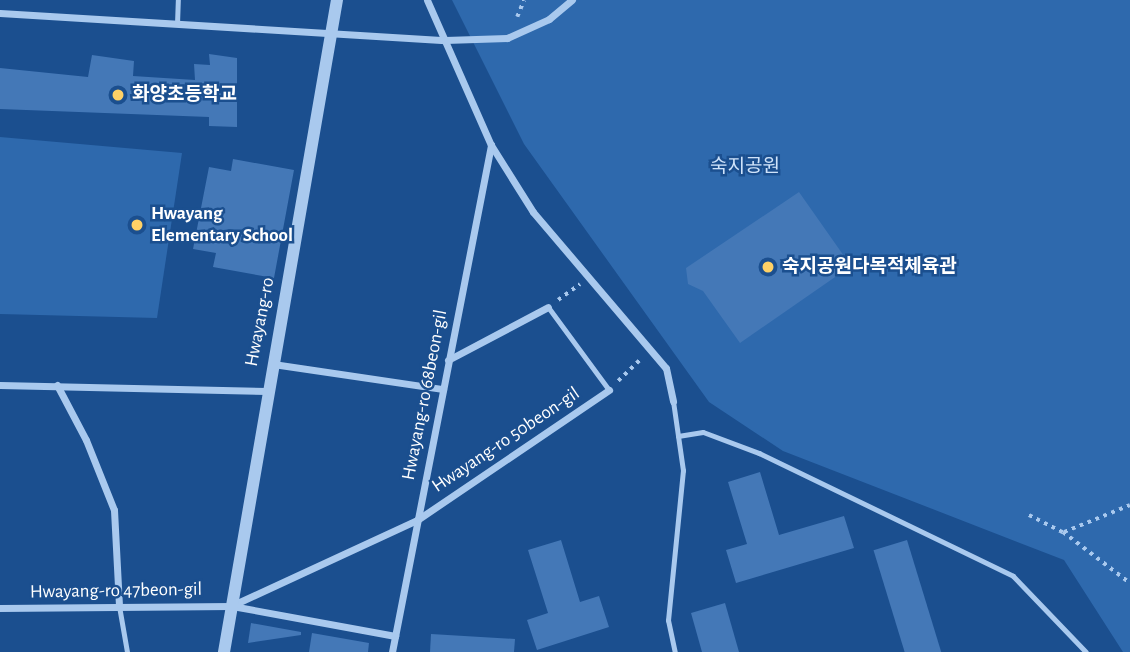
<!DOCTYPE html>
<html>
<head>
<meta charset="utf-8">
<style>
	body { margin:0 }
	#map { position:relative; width:1130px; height:652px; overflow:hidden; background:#1b4f8f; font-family:"Alegreya Sans","Noto Sans KR",sans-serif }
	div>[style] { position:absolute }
	.green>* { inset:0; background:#2e69ad }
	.building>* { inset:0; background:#4478b7; transform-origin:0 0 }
	.path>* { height:3.5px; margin-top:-1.75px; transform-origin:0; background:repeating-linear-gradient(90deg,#a9c9ee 0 3.5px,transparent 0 8.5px) }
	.service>* { height:5px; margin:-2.5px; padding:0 2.5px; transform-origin:2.5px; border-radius:2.5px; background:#a9c9ee }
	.minor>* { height:7px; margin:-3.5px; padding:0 3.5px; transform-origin:3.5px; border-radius:3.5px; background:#a9c9ee }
	.tertiary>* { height:12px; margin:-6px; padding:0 6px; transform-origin:6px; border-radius:6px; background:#a9c9ee }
	.dots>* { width:19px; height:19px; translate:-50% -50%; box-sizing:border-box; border:4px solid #1b4f8f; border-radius:50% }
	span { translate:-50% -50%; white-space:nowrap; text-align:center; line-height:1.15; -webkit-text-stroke:5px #1b4f8f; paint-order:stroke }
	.poi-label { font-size:19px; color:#fff; font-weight:700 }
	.left { translate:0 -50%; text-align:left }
	.park-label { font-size:19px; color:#cfe3fa }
	.street-label { font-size:19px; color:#fff }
</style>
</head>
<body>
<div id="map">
	<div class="green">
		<div style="clip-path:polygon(452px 0,1130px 0,1130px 652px,1123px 652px,1064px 560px,783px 451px,709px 402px,524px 144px)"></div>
		<div style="clip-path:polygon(0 137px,182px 153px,157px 318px,0 314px)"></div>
	</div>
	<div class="building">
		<div style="clip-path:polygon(209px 54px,237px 58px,237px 127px,209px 126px,209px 117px,0 109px,0 68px,88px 77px,92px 55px,134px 61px,133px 76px,195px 80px,194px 64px,210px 65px)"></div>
		<div style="clip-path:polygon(233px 159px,294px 170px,274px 278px,213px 267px,216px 253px,193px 249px,209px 167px,231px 171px)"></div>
		<div style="clip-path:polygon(799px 192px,851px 266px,740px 343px,703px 291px,688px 284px,686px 268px)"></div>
		<div style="clip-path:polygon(760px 472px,779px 535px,844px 516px,854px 548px,736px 583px,726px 550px,747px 544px,728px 482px)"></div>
		<div style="clip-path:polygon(561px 540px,580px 602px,599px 596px,609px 627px,537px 650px,527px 620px,548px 613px,528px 550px)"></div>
		<div style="left:907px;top:540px;width:117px;height:35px;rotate:73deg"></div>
		<div style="clip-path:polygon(725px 603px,739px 652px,702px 652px,691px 613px)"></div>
		<div style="clip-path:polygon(251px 623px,301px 632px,301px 635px,248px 643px)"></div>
		<div style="clip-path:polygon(312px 633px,369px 643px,368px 652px,309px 652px)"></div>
		<div style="clip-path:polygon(431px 634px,515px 639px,514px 652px,430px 652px)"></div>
	</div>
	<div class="path">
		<div style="left:517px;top:17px;width:18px;rotate:-68deg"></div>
		<div style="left:558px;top:300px;width:27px;rotate:-36deg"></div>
		<div style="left:618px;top:381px;width:33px;rotate:-44deg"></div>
		<div style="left:1029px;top:515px;width:38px;rotate:27deg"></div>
		<div style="left:1063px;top:532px;width:84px;rotate:37.3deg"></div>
		<div style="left:1064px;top:532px;width:71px;rotate:-22.2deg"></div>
	</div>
	<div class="service">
		<div style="left:177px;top:24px;width:24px;rotate:-88deg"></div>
		<div style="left:548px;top:307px;width:103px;rotate:53.7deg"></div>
		<div style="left:673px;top:401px;width:70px;rotate:81.8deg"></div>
		<div style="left:683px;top:470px;width:151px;rotate:95.7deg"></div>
		<div style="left:668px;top:620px;width:33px;rotate:78deg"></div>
		<div style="left:678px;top:436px;width:25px;rotate:-9deg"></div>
		<div style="left:703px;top:432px;width:60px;rotate:20.6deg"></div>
		<div style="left:759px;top:453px;width:282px;rotate:25.8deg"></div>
		<div style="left:1013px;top:576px;width:105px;rotate:46.2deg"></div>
		<div style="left:119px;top:606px;width:47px;rotate:80.1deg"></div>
	</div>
	<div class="minor">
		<div style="left:427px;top:0;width:158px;rotate:66.2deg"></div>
		<div style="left:491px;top:145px;width:79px;rotate:57.9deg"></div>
		<div style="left:533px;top:212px;width:205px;rotate:49.6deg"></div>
		<div style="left:666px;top:368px;width:34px;rotate:78deg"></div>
		<div style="left:0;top:13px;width:446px;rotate:3.5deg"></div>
		<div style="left:445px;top:40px;width:62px;rotate:-1.8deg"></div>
		<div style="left:507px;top:38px;width:46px;rotate:-24.3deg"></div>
		<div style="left:549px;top:19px;width:30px;rotate:-40deg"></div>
		<div style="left:448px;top:360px;width:113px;rotate:-27.9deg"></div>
		<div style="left:273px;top:364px;width:172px;rotate:8.4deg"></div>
		<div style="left:0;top:385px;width:267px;rotate:1.3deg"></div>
		<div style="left:57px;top:385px;width:62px;rotate:62.2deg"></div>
		<div style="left:86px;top:440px;width:75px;rotate:68.2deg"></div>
		<div style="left:114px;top:510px;width:96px;rotate:87deg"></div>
		<div style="left:233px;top:605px;width:203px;rotate:-24.8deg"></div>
		<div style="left:417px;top:520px;width:232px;rotate:-34.1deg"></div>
		<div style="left:0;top:608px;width:232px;rotate:-0.5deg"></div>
		<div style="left:232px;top:606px;width:166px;rotate:10.4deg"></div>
		<div style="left:392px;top:652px;width:517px;rotate:-78.95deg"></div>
	</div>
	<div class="tertiary">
		<div style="left:224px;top:652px;width:662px;rotate:-80.17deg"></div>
	</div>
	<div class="dots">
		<div style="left:118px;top:95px;background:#ffd166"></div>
		<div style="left:137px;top:225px;background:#ffd166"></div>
		<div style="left:768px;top:267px;background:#ffd166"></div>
	</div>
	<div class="poi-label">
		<span class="left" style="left:132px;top:95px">화양초등학교</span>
		<span class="left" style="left:151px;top:225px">Hwayang<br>Elementary School</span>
		<span class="left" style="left:782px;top:267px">숙지공원다목적체육관</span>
	</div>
	<div class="park-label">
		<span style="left:745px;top:167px">숙지공원</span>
	</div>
	<div class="street-label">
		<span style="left:260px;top:322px;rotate:-79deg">Hwayang-ro</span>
		<span style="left:425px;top:395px;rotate:-79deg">Hwayang-ro 68beon-gil</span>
		<span style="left:506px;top:440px;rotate:-34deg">Hwayang-ro 50beon-gil</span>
		<span style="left:116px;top:591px;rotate:-1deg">Hwayang-ro 47beon-gil</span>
	</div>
</div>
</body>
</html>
